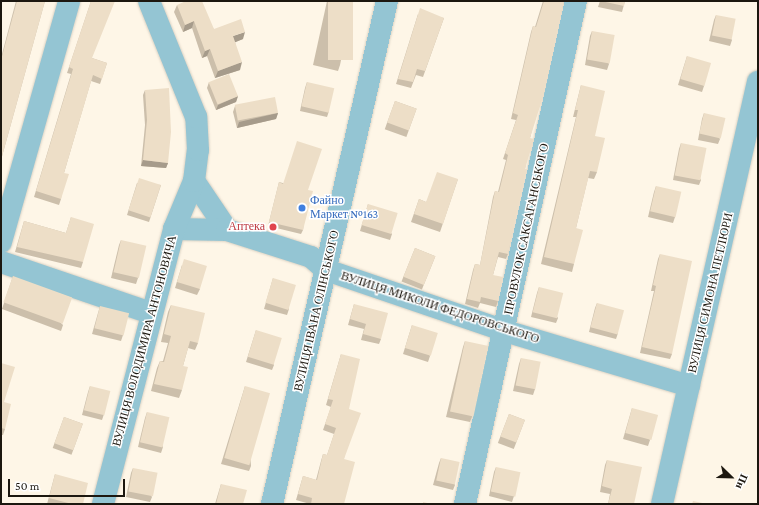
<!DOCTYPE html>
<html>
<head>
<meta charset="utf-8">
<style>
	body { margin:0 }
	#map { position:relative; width:759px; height:505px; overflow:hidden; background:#fef6e7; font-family:"Crimson Pro",serif }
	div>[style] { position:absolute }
	.roads { filter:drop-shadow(0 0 1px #dad2c4) drop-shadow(0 0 1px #dad2c4) }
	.minor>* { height:22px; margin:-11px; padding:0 11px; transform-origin:11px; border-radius:11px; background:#94c5d3 }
	.wall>* { inset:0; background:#ccbfab; transform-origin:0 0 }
	.shaded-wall>* { inset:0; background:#a69b8b }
	.building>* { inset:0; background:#eddec7; transform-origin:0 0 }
	.dots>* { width:11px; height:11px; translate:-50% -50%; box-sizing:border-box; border:2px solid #fff; border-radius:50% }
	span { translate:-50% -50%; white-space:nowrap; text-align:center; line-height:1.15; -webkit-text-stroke:3px #fff; paint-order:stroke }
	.shop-label { font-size:12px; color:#366cbe }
	.left { translate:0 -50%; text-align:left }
	.health-label { font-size:12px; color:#be3a42 }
	.right { translate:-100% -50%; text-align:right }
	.street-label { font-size:12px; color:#1c170f }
	.frame { position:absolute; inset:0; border:2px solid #1c170f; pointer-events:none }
	.north { position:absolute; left:711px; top:457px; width:40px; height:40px; -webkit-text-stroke:3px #fff; paint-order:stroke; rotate:113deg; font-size:11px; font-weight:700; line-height:16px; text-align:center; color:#1c170f }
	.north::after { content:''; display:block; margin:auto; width:14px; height:18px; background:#1c170f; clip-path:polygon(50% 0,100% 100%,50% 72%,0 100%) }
	.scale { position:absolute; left:8px; top:479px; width:117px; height:18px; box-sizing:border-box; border:2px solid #1c170f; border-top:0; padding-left:5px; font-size:12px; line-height:14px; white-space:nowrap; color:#1c170f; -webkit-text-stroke:3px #fff; paint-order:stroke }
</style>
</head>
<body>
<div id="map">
	<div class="roads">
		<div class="minor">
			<div style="left:194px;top:181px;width:59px;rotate:56deg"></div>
			<div style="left:174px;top:229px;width:53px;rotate:1.1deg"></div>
			<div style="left:227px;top:230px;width:88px;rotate:17.8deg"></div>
			<div style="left:311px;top:257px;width:20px;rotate:41deg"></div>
			<div style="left:326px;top:270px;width:189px;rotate:18.8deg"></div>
			<div style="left:505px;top:331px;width:192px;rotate:16.6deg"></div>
			<div style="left:1px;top:242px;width:250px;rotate:-74.2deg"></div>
			<div style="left:1px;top:262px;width:158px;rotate:18.8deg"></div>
			<div style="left:103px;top:504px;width:284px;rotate:-75.5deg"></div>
			<div style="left:174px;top:229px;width:52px;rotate:-67.4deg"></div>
			<div style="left:194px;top:181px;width:31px;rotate:-83deg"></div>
			<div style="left:198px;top:150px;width:33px;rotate:-93deg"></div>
			<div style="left:196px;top:117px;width:125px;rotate:-112.1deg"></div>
			<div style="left:272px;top:504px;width:516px;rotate:-77.12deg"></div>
			<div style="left:465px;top:504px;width:515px;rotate:-77.56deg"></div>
			<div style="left:662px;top:504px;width:433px;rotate:-77.2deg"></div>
		</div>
	</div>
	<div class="wall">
		<div style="clip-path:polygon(16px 1px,45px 1px,1px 160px,1px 58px)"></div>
		<div style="clip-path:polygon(91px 1px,92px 58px,107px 63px,100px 84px,91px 81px,64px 173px,61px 199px,59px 205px,34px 197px,71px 74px,67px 73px)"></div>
		<div style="clip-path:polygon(327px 1px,353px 1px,340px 65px,338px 71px,313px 65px)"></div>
		<div style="clip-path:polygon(543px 1px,564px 1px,530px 138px,525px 169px,508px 254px,506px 259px,498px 257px,493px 275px,498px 301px,496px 307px,480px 303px,478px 308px,465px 304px,473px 270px,475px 264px,480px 265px,493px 197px,495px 191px,498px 192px,506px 160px,503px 159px,516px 120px,511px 119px,531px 32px,533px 26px,535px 27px)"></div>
		<div style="clip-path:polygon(600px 1px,625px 1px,622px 12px,598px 7px)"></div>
		<div style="clip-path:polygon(177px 5px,214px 29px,243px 39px,235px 42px,240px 70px,215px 78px,207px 56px,202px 58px,192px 28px,183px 32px,174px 12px)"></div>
		<div style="clip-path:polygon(418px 14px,444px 18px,423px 77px,416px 75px,411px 88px,396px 84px)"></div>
		<div style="clip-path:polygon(716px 15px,732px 40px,730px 46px,709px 41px,714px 20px)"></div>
		<div style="clip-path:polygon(592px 31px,609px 64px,607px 70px,585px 65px,590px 36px)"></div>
		<div style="clip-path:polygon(687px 56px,704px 86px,702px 92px,678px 85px)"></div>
		<div style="clip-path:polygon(209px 82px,238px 96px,236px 102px,216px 110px,207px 88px)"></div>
		<div style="clip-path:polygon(307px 82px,329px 111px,327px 117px,300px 111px,305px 88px)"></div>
		<div style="clip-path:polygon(581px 85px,595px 136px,597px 172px,594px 179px,588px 178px,576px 228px,574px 264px,572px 272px,541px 264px,576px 117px,573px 117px)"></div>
		<div style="clip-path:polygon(145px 90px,168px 163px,166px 168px,141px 166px,145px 125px,143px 95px)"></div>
		<div style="left:395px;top:101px;width:23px;height:30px;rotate:20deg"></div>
		<div style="clip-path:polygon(235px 106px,278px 113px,276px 119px,237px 128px,233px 112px)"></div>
		<div style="clip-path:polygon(704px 113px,720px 139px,718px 144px,698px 140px,702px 119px)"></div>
		<div style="clip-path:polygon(681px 143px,701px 180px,699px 185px,673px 180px,679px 149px)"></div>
		<div style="clip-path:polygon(458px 179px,440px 232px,411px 222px,419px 199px,426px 202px)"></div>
		<div style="clip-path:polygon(279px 182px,308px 190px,303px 230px,301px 234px,268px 226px)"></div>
		<div style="clip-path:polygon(137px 183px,161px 185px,149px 222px,127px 215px)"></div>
		<div style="clip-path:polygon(656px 186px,675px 217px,673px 223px,648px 217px,654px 192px)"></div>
		<div style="clip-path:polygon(368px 204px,392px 234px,390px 240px,360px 231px)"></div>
		<div style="clip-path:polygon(71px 217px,83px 262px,81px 268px,15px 252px,24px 221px,66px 233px)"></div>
		<div style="clip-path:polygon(121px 240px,138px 278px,136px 284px,111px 278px,119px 245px)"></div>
		<div style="left:415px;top:248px;width:22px;height:36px;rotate:22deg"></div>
		<div style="clip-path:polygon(660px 254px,672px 354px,670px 359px,640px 353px,654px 291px,651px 291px,658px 259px)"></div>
		<div style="clip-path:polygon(182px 265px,200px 289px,197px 295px,175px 288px)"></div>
		<div style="clip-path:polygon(13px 276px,63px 325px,61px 331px,2px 309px)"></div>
		<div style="clip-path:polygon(273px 278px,289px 309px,287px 315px,264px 309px)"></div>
		<div style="clip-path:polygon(539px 287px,558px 318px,556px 323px,531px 317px,537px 293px)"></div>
		<div style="clip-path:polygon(597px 303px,618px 333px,616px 339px,589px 332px,595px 308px)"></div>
		<div style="clip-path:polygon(354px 304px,381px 339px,379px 344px,361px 340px,364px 329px,348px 325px)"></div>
		<div style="clip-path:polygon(171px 305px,198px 343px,195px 350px,188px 348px,183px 366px,182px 390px,179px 398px,151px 391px,157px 368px,160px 361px,163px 361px,168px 343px,161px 342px,168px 312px)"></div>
		<div style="clip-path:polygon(100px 306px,123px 335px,121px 341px,92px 334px)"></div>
		<div style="clip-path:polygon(412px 325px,430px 356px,428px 362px,403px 354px)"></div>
		<div style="clip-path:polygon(256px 330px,274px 365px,272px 370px,246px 362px)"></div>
		<div style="clip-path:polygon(465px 341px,472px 417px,470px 422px,446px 417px,463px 347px)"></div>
		<div style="clip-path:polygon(341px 354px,349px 409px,344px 459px,344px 504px,310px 504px,296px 500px,303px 476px,316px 480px,321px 461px,323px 454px,327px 455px,334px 434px,323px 430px,331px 407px,326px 405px)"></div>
		<div style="clip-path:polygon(521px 358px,535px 389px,533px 395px,513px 391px,519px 364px)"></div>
		<div style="clip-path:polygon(1px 363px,4px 402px,5px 429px,3px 435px,1px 435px)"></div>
		<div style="clip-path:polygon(90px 386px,104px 414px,102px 420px,82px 415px,88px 392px)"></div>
		<div style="clip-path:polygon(245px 386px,251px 466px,249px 471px,221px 464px)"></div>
		<div style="clip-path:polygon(632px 408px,650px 440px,648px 446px,623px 439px)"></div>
		<div style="clip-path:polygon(147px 412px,163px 447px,161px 453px,138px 447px,145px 418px)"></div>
		<div style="left:509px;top:414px;width:17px;height:31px;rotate:21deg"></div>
		<div style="left:64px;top:417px;width:20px;height:33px;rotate:20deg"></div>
		<div style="clip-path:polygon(441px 458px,455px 485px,453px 490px,433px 485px,439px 463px)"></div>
		<div style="clip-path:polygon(607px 460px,634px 504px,608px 504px,610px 494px,600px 492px,605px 465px)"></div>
		<div style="clip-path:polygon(496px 467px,514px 496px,512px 502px,489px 496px,494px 472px)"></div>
		<div style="clip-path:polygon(133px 468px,152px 497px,150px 502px,126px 497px,131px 473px)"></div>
		<div style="clip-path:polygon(55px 474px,83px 504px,47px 504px)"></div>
		<div style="clip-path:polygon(221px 484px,243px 504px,215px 504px)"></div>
	</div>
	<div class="shaded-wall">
		<div style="clip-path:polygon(194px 21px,192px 28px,183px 32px,185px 25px)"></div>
		<div style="clip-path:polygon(245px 32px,243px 39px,231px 44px,233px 36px)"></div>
		<div style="clip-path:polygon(210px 49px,207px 56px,202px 58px,205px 51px)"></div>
		<div style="clip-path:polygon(242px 62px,240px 70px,215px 78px,218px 71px)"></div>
		<div style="clip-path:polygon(238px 96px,236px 102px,216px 110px,218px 105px)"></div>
		<div style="clip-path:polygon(278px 113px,276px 119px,237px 128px,239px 122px)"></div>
		<div style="clip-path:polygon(143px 160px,168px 163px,166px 168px,141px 166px)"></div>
	</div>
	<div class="building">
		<div style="clip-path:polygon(17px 1px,45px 1px,1px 160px,1px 60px)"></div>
		<div style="clip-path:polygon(91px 1px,115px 1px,92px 58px,107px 63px,102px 79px,93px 75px,64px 173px,69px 174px,61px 199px,36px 191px,73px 69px,69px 67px)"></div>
		<div style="clip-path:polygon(186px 1px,202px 1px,214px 29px,241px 19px,245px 32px,233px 36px,242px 62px,218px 71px,210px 49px,205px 51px,194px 21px,185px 25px,177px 5px)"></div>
		<div style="left:328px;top:1px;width:25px;height:59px"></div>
		<div style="clip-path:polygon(544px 1px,564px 1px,544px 94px,530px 138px,534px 139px,525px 169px,527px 169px,508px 254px,499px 252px,493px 275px,503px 277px,498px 301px,481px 297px,480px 302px,467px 299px,475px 264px,480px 265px,495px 191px,499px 192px,508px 155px,505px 153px,518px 115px,513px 113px,533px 26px,536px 27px)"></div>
		<div style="clip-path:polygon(601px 1px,625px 1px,624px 6px)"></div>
		<div style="clip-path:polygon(420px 8px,444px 18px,425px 71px,417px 69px,413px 82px,398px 79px)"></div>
		<div style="left:716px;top:15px;width:20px;height:21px;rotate:11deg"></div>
		<div style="left:592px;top:31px;width:23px;height:29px;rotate:10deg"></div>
		<div style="left:687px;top:56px;width:25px;height:24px;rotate:16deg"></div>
		<div style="left:229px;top:74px;width:24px;height:22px;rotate:68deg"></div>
		<div style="left:307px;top:82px;width:28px;height:25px;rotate:13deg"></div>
		<div style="clip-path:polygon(581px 85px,605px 91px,595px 136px,605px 138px,597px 172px,590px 171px,576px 228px,583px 230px,574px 264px,544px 257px,578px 110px,575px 110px)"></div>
		<div style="clip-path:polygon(169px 88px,171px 132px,168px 163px,143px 160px,147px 120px,145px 90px)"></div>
		<div style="left:275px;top:97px;width:16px;height:41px;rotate:79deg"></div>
		<div style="left:395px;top:101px;width:23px;height:23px;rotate:20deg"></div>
		<div style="left:704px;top:113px;width:22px;height:21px;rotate:13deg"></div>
		<div style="clip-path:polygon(297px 141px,322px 149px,308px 190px,313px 191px,303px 230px,269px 222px,279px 182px,283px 184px)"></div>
		<div style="left:681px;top:143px;width:26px;height:33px;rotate:11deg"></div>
		<div style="clip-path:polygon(437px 172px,458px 179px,443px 224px,414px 214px,419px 199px,426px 202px)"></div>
		<div style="left:139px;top:178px;width:23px;height:34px;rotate:18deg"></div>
		<div style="left:656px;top:186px;width:26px;height:26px;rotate:13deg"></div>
		<div style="left:368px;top:204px;width:31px;height:22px;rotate:17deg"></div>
		<div style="clip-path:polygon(71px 217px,94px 224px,83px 262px,17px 247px,24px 221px,66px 233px)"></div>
		<div style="left:121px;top:240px;width:26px;height:33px;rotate:13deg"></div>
		<div style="left:415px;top:248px;width:22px;height:31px;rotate:22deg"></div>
		<div style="clip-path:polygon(660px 254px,692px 261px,672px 354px,642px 347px,656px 286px,653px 285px)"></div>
		<div style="left:184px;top:259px;width:24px;height:24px;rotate:17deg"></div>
		<div style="left:13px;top:276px;width:63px;height:28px;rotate:20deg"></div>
		<div style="left:273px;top:278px;width:24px;height:26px;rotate:17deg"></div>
		<div style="left:539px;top:287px;width:25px;height:26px;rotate:14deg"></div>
		<div style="left:597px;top:303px;width:28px;height:25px;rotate:15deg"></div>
		<div style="clip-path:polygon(354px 304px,388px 313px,381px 339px,363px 334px,366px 324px,350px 319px)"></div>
		<div style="clip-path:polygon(171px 305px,205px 313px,198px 343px,190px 341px,183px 366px,188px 367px,182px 390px,154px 384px,160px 361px,164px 362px,171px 336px,164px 334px)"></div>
		<div style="left:100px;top:306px;width:30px;height:23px;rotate:14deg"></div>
		<div style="left:412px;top:325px;width:27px;height:24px;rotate:17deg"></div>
		<div style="left:256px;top:330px;width:27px;height:28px;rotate:17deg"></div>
		<div style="left:465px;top:341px;width:24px;height:72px;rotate:12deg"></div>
		<div style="clip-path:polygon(341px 354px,360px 359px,349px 409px,361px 413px,344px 459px,355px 462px,344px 504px,311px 504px,312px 498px,298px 494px,303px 476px,317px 480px,323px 454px,327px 455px,336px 428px,325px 424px,333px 400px,328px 399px)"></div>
		<div style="left:521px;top:358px;width:20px;height:28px;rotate:11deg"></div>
		<div style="clip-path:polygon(1px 363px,15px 367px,4px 402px,11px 404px,5px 429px,1px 428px)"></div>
		<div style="left:90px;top:386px;width:21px;height:25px;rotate:14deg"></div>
		<div style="left:245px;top:386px;width:26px;height:75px;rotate:16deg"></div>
		<div style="left:632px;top:408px;width:27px;height:26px;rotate:15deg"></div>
		<div style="left:147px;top:412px;width:23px;height:31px;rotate:13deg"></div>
		<div style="left:509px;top:414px;width:17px;height:24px;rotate:21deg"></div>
		<div style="left:64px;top:417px;width:20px;height:28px;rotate:20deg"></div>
		<div style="left:441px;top:458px;width:19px;height:23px;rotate:12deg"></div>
		<div style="clip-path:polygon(607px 460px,642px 467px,634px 504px,608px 504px,612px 489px,602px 486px)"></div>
		<div style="left:496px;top:467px;width:25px;height:25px;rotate:12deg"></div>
		<div style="left:133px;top:468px;width:25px;height:24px;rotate:11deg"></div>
		<div style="clip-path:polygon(55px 474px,88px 483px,83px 504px,72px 504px,49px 498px)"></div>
		<div style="clip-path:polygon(221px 484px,247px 490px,243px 504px,216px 504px)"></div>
		<div style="clip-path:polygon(693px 501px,707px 504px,692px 504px)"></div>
		<div style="clip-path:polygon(423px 502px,432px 504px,423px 504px)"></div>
	</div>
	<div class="dots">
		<div style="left:302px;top:208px;background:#3f7fe0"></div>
		<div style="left:273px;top:227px;background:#e0444e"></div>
	</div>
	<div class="shop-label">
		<span class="left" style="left:310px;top:208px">Файно<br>Маркет №163</span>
	</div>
	<div class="health-label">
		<span class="right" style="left:265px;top:227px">Аптека</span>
	</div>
	<div class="street-label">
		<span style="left:527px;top:229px;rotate:-78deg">ПРОВУЛОК САКСАГАНСЬКОГО</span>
		<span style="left:711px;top:293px;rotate:-77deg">ВУЛИЦЯ СИМОНА ПЕТЛЮРИ</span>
		<span style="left:440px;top:308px;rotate:18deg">ВУЛИЦЯ МИКОЛИ ФЕДОРОВСЬКОГО</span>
		<span style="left:317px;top:311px;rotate:-77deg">ВУЛИЦЯ ІВАНА ОЛІНСЬКОГО</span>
		<span style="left:145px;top:341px;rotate:-75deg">ВУЛИЦЯ ВОЛОДИМИРА АНТОНОВИЧА</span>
	</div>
	<div class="frame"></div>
	<div class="north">Пн</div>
	<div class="scale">50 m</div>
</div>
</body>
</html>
